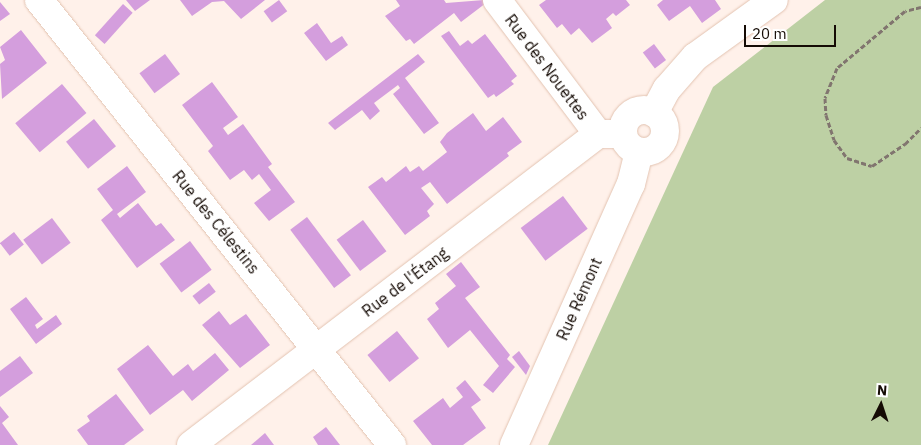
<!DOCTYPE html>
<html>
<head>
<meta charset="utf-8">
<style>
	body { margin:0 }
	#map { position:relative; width:921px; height:445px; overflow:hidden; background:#fff1ea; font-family:"IBM Plex Sans",sans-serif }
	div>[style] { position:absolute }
	.green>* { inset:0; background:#bdd0a4 }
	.building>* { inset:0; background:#d49edd; transform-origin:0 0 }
	.path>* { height:3px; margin-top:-1.5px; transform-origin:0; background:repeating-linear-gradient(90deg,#81756f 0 5px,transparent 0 7.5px) }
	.roads { filter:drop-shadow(0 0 1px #e3c3b1) drop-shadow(0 0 1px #e3c3b1) }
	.minor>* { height:28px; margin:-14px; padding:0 14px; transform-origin:14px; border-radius:14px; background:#fff }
	.minor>.ring { margin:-14px; padding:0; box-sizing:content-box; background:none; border:28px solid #fff; border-radius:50% }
	span { translate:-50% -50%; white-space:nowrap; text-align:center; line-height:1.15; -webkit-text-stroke:4px #fff; paint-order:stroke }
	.street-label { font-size:16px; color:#150b05 }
	.north { position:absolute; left:856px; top:380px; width:50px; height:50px; -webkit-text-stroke:4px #fff; paint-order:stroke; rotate:4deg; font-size:14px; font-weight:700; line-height:20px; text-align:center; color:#150b05 }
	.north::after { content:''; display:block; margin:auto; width:18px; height:22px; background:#150b05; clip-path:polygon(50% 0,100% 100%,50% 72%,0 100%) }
	.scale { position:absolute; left:744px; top:25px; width:92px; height:22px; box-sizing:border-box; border:2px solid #150b05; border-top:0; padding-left:6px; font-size:15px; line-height:18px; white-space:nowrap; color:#150b05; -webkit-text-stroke:4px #fff; paint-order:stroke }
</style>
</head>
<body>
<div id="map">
	<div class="green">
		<div style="clip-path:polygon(825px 0,921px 0,921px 445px,548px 445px,713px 87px)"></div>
	</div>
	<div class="building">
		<div style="clip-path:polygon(126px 0,150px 0,135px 11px)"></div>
		<div style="clip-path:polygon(180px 0,265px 0,241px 19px,224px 1px,212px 2px,192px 16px)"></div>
		<div style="left:279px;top:0;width:14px;height:19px;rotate:54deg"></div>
		<div style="clip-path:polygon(396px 0,444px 0,446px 3px,484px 0,486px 3px,461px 22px,454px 13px,414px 44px,410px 39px,406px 41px,385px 16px,400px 6px)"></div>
		<div style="clip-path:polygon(546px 0,626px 0,630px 5px,616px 16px,613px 13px,606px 19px,612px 28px,592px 43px,579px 28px,571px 35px,562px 24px,557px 28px,539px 5px)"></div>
		<div style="clip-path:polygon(663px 0,715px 0,721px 9px,702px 23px,690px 6px,669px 21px,657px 5px)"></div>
		<div style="clip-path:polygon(0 2px,10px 14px,0 21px)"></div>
		<div style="left:123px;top:4px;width:13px;height:42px;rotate:42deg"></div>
		<div style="clip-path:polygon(317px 23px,331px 43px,342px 36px,348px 45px,326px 61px,304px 33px)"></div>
		<div style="clip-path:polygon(21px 30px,47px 63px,2px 99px,0 64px,5px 60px,0 47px)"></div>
		<div style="clip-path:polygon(449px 31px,460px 46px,468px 40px,472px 44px,485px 34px,517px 76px,511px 81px,514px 84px,496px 97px,494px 94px,488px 98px,441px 36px)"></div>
		<div style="left:654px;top:44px;width:20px;height:14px;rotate:53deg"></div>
		<div style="left:165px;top:54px;width:25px;height:32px;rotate:53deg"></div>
		<div style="clip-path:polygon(418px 54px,425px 62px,405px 78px,439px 123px,424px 134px,393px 94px,400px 88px,398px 85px,374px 103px,380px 111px,370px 120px,362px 110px,335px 130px,328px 123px)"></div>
		<div style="clip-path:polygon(212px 82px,238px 117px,223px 128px,228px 135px,243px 124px,272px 164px,268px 167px,295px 202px,269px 221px,254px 203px,271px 190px,259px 174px,252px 180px,244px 170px,230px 180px,208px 151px,213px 146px,182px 105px)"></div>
		<div style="left:62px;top:84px;width:38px;height:61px;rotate:50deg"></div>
		<div style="clip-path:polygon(473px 113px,486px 131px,503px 117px,522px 142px,507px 153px,509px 156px,447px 204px,430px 182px,421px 188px,434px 204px,427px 211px,430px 216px,405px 235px,368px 187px,382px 177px,386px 182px,406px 166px,410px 172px,419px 166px,423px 171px,447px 152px,440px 142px,447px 133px)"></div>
		<div style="left:94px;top:119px;width:35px;height:36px;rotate:51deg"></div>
		<div style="clip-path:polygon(127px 166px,146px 192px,117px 214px,120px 218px,138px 203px,156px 226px,161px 223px,175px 240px,137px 268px,101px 220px,113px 210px,97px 189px)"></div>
		<div style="left:563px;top:196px;width:41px;height:53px;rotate:53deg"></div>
		<div style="left:307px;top:217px;width:73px;height:21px;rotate:53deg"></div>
		<div style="left:52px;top:218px;width:31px;height:36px;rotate:53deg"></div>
		<div style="left:363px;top:220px;width:39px;height:33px;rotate:53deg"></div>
		<div style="left:14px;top:232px;width:16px;height:18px;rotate:52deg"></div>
		<div style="left:190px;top:241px;width:36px;height:38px;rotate:53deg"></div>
		<div style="clip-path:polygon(461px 262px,480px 287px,465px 298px,510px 355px,507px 359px,515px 367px,493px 393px,483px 385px,499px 366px,470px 330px,448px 348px,427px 319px,439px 309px,435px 303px,456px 286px,446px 274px)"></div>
		<div style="left:209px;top:283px;width:11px;height:21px;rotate:52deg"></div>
		<div style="clip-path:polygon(26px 297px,43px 319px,35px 325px,37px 329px,56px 315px,62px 324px,36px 344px,10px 309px)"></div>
		<div style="clip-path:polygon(219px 311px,230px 325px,246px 314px,270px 345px,240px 368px,202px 325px)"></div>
		<div style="left:397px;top:331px;width:35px;height:38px;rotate:51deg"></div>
		<div style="clip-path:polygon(148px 345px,173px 376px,188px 364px,193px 371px,215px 353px,229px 370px,192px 401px,183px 390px,150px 415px,117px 369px)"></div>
		<div style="clip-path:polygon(519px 351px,530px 366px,526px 375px,512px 357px)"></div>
		<div style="clip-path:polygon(20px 356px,33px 373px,0 397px,0 371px)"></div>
		<div style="clip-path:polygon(465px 380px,481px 400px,471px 407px,486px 428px,463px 445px,432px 445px,413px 421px,443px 398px,450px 408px,463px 397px,456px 388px)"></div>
		<div style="clip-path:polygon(116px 394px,144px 430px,124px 445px,88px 445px,77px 430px,90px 421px,87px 416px)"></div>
		<div style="clip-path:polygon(0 406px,9px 417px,2px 423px,18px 445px,0 445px)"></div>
		<div style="clip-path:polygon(326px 427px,340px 445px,318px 445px,313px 437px)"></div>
		<div style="clip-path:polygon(265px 433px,274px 445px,251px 445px)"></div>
	</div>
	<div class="path">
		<div style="left:921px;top:7px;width:16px;rotate:166deg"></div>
		<div style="left:905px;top:11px;width:89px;rotate:140deg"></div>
		<div style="left:837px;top:68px;width:32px;rotate:112deg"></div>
		<div style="left:825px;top:98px;width:17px;rotate:87deg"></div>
		<div style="left:826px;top:115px;width:26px;rotate:72deg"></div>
		<div style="left:834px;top:140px;width:22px;rotate:54deg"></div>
		<div style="left:847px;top:158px;width:26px;rotate:18deg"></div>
		<div style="left:872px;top:166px;width:40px;rotate:-34deg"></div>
		<div style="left:905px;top:144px;width:23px;rotate:-45deg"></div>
	</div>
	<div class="roads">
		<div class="minor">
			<div style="left:39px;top:0;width:568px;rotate:51.58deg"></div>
			<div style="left:497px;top:0;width:168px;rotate:53deg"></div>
			<div class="ring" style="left:623px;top:110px;width:14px;height:14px"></div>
			<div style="left:654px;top:113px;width:27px;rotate:-62deg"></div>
			<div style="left:667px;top:89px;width:43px;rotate:-48.8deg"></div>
			<div style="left:695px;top:57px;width:97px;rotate:-35.8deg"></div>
			<div style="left:191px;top:445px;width:512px;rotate:-37.38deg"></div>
			<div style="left:598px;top:134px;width:25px"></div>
			<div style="left:514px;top:445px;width:286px;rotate:-65.9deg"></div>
			<div style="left:631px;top:184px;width:33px;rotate:-76deg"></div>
		</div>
	</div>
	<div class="street-label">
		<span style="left:547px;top:67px;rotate:53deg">Rue des Nouettes</span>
		<span style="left:216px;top:222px;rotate:51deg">Rue des Célestins</span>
		<span style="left:405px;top:282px;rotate:-37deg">Rue de l'Étang</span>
		<span style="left:579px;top:299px;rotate:-66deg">Rue Rémont</span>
	</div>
	<div class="north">N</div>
	<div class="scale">20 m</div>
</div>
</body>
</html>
